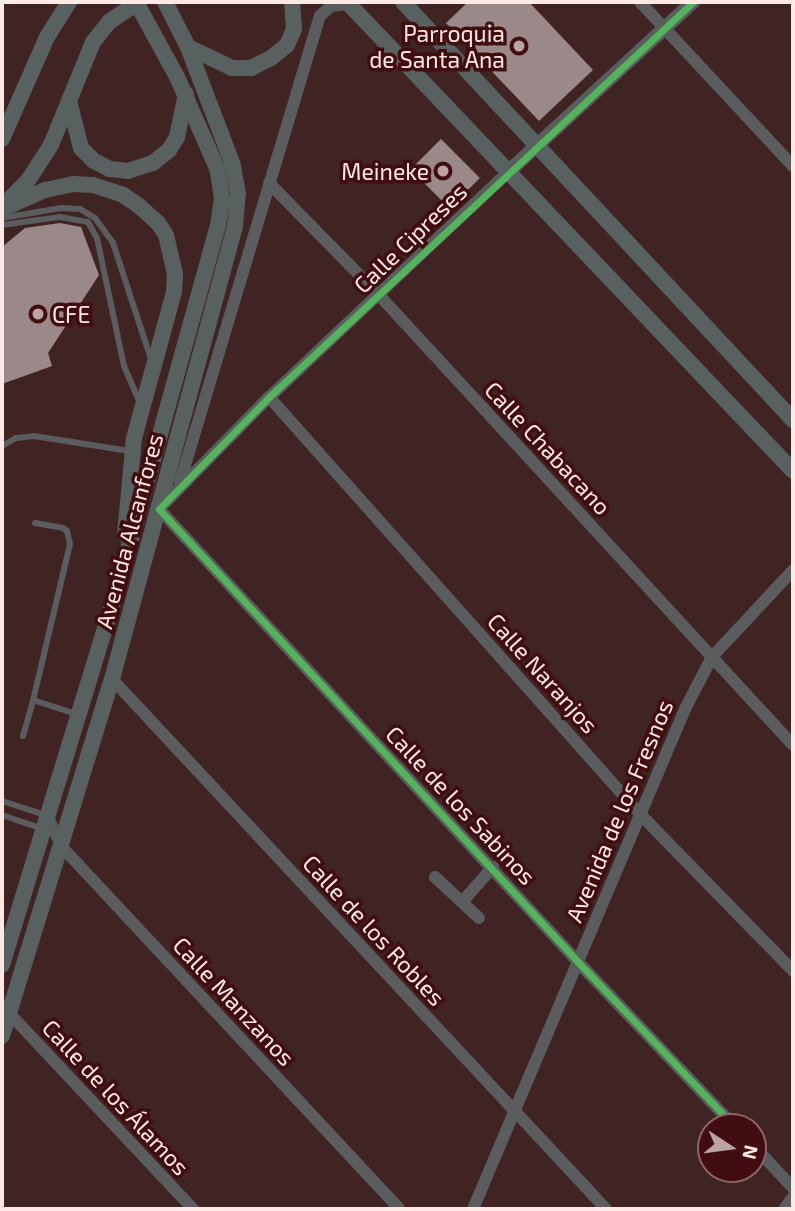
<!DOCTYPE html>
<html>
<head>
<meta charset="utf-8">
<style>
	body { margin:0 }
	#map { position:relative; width:795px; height:1211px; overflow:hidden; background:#402424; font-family:"Exo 2",sans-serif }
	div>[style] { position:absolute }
	.building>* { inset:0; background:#9b8989; transform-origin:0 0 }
	.service>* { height:6px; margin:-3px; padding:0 3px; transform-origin:3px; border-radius:3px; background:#5a5c5d }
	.minor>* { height:12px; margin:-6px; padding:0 6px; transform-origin:6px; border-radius:6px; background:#5a5c5d }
	.tertiary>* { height:14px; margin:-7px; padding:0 7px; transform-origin:7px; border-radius:7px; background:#5a5c5d }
	.secondary>* { height:16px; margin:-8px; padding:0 8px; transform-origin:8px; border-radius:8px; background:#586060 }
	.secondary-bridge>* { height:16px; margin:-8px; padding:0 8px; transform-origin:8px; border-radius:8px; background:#586060 }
	.cycleway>* { height:7px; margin:-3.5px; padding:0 3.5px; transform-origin:3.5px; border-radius:3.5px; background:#56b35d }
	.dots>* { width:19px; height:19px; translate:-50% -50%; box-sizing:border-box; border:4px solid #410d10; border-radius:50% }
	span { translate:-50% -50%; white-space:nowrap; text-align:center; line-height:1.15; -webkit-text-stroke:7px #410d10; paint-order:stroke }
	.poi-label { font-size:23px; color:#fee9e7 }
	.right { translate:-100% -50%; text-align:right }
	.left { translate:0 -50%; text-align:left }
	.street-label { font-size:23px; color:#fee9e7 }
	.frame { position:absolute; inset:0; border:4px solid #fee9e7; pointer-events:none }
	.north { position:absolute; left:697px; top:1113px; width:70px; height:70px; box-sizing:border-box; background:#410d10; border:2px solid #8d6566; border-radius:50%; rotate:103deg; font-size:19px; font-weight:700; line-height:28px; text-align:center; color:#fee9e7 }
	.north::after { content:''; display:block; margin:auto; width:24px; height:32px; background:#bca4a3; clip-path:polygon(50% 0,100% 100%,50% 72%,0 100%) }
</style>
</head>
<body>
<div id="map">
	<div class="building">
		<div style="clip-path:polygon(468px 2px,529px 2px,593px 70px,539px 121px,446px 23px)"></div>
		<div style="left:441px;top:139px;width:55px;height:43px;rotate:45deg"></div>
		<div style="clip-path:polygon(60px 223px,81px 227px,99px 275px,48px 353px,52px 366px,2px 384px,2px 247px,25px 228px)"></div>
	</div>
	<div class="service">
		<div style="left:2px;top:218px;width:60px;rotate:-9.6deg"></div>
		<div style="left:61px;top:208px;width:19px;rotate:3deg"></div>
		<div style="left:80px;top:209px;width:17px;rotate:31deg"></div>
		<div style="left:95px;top:218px;width:31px;rotate:54deg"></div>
		<div style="left:113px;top:243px;width:122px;rotate:71.9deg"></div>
		<div style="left:2px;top:225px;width:59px;rotate:-7.9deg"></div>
		<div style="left:60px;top:217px;width:28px;rotate:10deg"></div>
		<div style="left:88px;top:222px;width:18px;rotate:61deg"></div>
		<div style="left:97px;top:238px;width:131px;rotate:78.1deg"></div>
		<div style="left:124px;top:366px;width:40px;rotate:66.6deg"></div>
		<div style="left:2px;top:446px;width:16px;rotate:-30deg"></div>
		<div style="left:16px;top:438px;width:18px;rotate:-6deg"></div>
		<div style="left:34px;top:436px;width:97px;rotate:8.9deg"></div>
		<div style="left:35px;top:523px;width:28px;rotate:10deg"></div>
		<div style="left:63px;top:528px;width:5px;rotate:37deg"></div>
		<div style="left:67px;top:531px;width:13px;rotate:77deg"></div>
		<div style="left:70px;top:544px;width:160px;rotate:103.3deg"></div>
		<div style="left:33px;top:700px;width:45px;rotate:18deg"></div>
		<div style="left:23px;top:736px;width:37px;rotate:-74deg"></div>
		<div style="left:2px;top:801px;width:45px;rotate:18deg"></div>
		<div style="left:2px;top:815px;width:43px;rotate:18.9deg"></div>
	</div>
	<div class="minor">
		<div style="left:640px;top:2px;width:224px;rotate:47deg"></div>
		<div style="left:507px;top:173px;width:327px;rotate:136.7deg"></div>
		<div style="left:269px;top:397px;width:157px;rotate:134.5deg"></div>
		<div style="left:159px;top:509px;width:617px;rotate:47.23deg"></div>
		<div style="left:578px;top:962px;width:228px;rotate:46.4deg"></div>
		<div style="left:269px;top:183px;width:157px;rotate:45.5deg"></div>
		<div style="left:379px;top:295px;width:611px;rotate:47.39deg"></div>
		<div style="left:269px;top:397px;width:558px;rotate:48.34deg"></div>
		<div style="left:640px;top:814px;width:219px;rotate:45.7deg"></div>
		<div style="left:180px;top:482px;width:487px;rotate:-73.3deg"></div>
		<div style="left:320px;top:16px;width:15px;rotate:-42deg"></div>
		<div style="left:331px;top:6px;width:18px;rotate:-6deg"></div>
		<div style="left:112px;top:679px;width:725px;rotate:47.01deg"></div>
		<div style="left:47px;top:816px;width:34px;rotate:64deg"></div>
		<div style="left:62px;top:847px;width:495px;rotate:47deg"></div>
		<div style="left:435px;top:877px;width:60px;rotate:43deg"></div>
		<div style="left:462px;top:902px;width:47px;rotate:-48.5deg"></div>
		<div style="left:9px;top:1013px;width:269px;rotate:46.8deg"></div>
		<div style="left:753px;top:1145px;width:59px;rotate:47.1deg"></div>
		<div style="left:473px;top:1209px;width:543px;rotate:-67.02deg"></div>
		<div style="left:685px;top:709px;width:59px;rotate:-62.6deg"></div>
		<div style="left:712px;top:657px;width:119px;rotate:-47deg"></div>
		<div style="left:784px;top:1209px;width:15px;rotate:-53deg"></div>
	</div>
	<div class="tertiary">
		<div style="left:507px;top:173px;width:253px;rotate:-42.6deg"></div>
	</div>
	<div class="secondary">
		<div style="left:347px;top:2px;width:647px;rotate:46.44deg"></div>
		<div style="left:403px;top:2px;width:572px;rotate:46.98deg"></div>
		<div style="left:188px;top:47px;width:49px;rotate:25.5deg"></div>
		<div style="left:232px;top:68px;width:19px"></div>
		<div style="left:251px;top:68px;width:22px;rotate:-27deg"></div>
		<div style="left:271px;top:58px;width:21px;rotate:-39deg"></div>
		<div style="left:287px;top:45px;width:17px;rotate:-66deg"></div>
		<div style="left:294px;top:29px;width:27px;rotate:-94deg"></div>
		<div style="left:69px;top:101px;width:49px;rotate:75.7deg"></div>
		<div style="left:81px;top:148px;width:18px;rotate:45deg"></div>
		<div style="left:94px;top:161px;width:18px;rotate:27deg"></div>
		<div style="left:110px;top:169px;width:18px;rotate:6deg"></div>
		<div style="left:128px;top:171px;width:26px;rotate:-18deg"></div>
		<div style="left:153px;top:163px;width:21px;rotate:-39deg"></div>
		<div style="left:169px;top:150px;width:15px;rotate:-58deg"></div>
		<div style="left:177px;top:137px;width:44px;rotate:-78.2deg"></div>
		<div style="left:2px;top:139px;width:111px;rotate:-66.2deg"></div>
		<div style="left:47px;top:37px;width:41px;rotate:-57.8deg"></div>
		<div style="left:6px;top:203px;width:33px;rotate:-46deg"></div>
		<div style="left:29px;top:179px;width:40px;rotate:-57.1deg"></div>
		<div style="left:51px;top:145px;width:111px;rotate:-67.8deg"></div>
		<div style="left:93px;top:42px;width:26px;rotate:-51deg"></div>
		<div style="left:109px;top:22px;width:36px;rotate:-34deg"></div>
		<div style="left:2px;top:209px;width:47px;rotate:-23.8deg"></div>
		<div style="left:45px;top:190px;width:29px;rotate:-12deg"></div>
		<div style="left:73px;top:184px;width:20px;rotate:3deg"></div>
		<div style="left:93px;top:185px;width:32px;rotate:18deg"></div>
		<div style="left:123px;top:195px;width:18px;rotate:34deg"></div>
		<div style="left:138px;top:205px;width:27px;rotate:42deg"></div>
		<div style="left:158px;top:223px;width:14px;rotate:56deg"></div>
		<div style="left:166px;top:235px;width:40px;rotate:77deg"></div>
		<div style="left:175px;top:274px;width:18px;rotate:93deg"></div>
		<div style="left:174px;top:292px;width:151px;rotate:105.3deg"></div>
		<div style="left:134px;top:438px;width:97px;rotate:95.3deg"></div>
		<div style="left:2px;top:965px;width:408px;rotate:-73deg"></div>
		<div style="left:121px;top:575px;width:362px;rotate:-74.5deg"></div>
		<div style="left:218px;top:226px;width:28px;rotate:-82deg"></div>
		<div style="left:222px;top:198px;width:30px;rotate:-99deg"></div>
		<div style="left:217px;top:168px;width:99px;rotate:-113.7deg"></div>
		<div style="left:2px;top:1036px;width:374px;rotate:-72.9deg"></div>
		<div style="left:112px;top:679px;width:469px;rotate:-74.8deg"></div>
		<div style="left:235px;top:226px;width:32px;rotate:-85deg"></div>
		<div style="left:238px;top:194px;width:29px;rotate:-100deg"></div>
		<div style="left:233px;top:165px;width:126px;rotate:-110.9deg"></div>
		<div style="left:188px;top:47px;width:51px;rotate:-117.1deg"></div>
	</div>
	<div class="secondary-bridge">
		<div style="left:136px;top:2px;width:85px;rotate:61.3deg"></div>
	</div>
	<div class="cycleway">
		<div style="left:693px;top:2px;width:579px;rotate:137.03deg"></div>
		<div style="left:269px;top:397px;width:157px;rotate:134.5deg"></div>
		<div style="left:159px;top:509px;width:617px;rotate:47.23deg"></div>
		<div style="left:578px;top:962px;width:228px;rotate:46.4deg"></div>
	</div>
	<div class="dots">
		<div style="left:519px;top:46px;background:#bca4a3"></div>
		<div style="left:443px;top:171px;background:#bca4a3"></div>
		<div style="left:38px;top:314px;background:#bca4a3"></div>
	</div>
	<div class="poi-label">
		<span class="right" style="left:505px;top:46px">Parroquia<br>de Santa Ana</span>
		<span class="right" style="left:429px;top:171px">Meineke</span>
		<span class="left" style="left:52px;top:314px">CFE</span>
	</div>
	<div class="street-label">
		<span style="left:410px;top:238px;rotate:-44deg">Calle Cipreses</span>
		<span style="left:548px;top:448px;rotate:47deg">Calle Chabacano</span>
		<span style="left:129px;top:531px;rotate:-75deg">Avenida Alcanfores</span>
		<span style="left:543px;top:673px;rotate:48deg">Calle Naranjos</span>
		<span style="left:461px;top:805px;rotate:47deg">Calle de los Sabinos</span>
		<span style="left:619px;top:811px;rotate:-67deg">Avenida de los Fresnos</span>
		<span style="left:374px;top:930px;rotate:47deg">Calle de los Robles</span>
		<span style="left:234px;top:1001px;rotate:47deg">Calle Manzanos</span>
		<span style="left:116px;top:1097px;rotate:47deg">Calle de los Álamos</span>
	</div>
	<div class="frame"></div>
	<div class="north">N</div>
</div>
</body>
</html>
